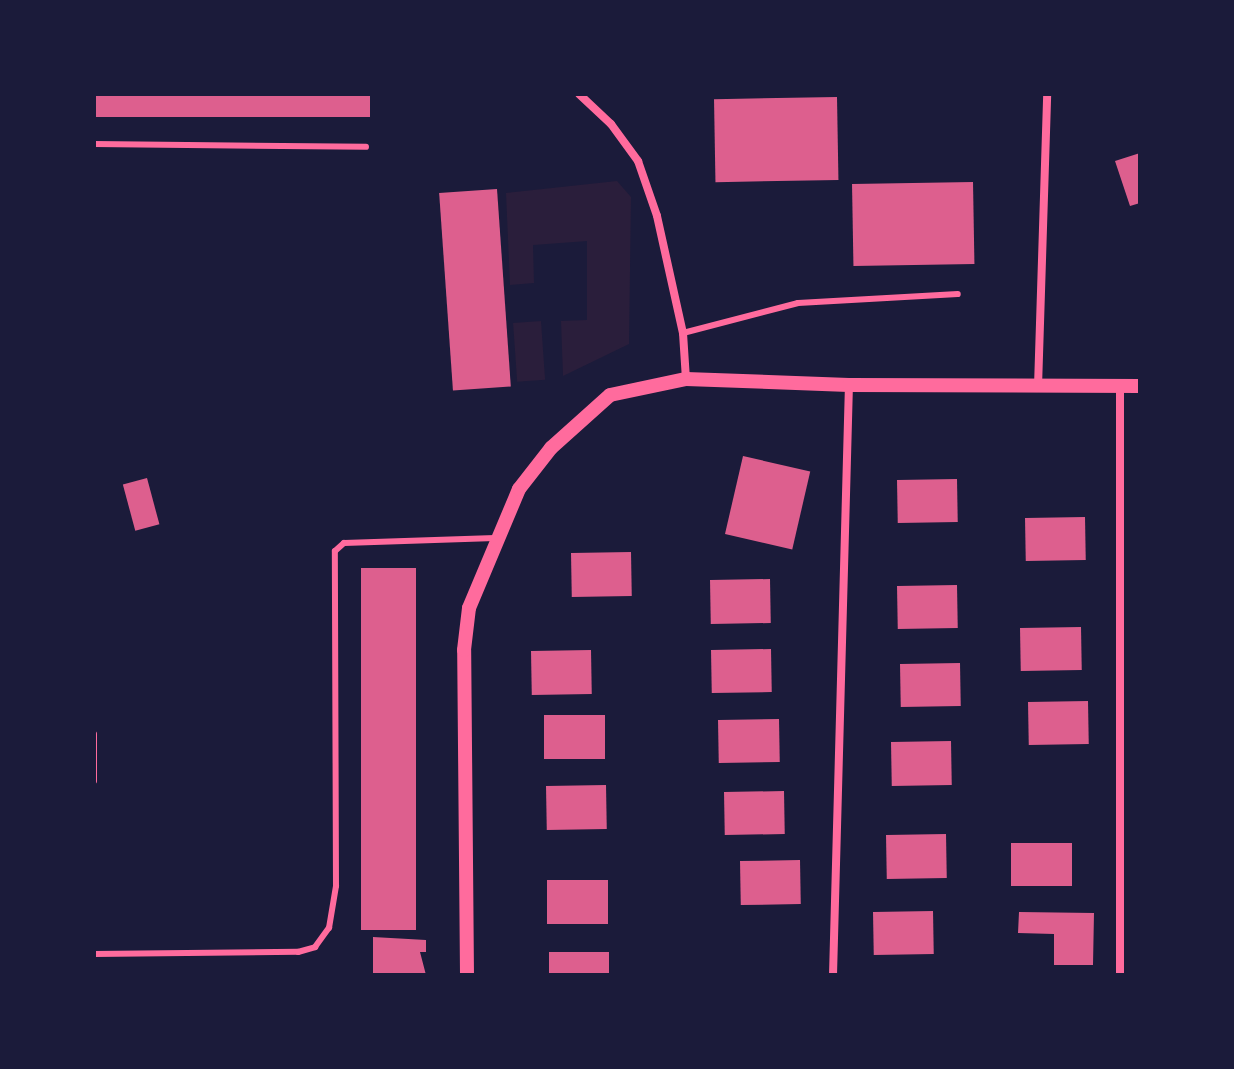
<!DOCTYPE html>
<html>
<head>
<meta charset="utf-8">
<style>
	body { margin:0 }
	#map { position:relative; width:1234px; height:1069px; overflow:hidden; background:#1b1b3a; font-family:"Fira Sans",sans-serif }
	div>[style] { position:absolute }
	.green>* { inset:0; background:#2a1e3b; transform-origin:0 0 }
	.building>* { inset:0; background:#dd5f8e; transform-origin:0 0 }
	.service>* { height:6px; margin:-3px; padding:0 3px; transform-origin:3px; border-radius:3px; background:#ff6b9d }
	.minor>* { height:8px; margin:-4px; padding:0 4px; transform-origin:4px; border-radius:4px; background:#ff6b9d }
	.tertiary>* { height:14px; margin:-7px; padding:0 7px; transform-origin:7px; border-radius:7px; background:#ff6b9d }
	span { translate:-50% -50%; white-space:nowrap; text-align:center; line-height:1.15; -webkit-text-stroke:6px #1b1b3a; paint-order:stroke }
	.frame { position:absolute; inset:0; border:96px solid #1b1b3a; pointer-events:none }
</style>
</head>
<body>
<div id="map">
	<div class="green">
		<div style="clip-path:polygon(617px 181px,631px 197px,629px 344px,563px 376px,561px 321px,587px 320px,587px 241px,533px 245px,534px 283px,510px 285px,506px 193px)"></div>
		<div style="left:541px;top:321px;width:59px;height:28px;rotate:86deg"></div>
	</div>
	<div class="building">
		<div style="left:94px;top:94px;width:276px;height:23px"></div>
		<div style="left:837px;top:97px;width:83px;height:123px;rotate:89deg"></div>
		<div style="clip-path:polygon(1140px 153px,1140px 203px,1130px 206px,1115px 161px)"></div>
		<div style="left:973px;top:182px;width:82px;height:121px;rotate:89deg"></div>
		<div style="left:497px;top:189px;width:198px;height:58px;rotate:86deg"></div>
		<div style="left:743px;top:456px;width:69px;height:80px;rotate:13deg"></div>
		<div style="left:147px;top:478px;width:48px;height:25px;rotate:75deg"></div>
		<div style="left:957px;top:479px;width:43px;height:60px;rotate:89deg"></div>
		<div style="left:1085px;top:517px;width:43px;height:60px;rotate:89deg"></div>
		<div style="left:631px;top:552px;width:44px;height:60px;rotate:89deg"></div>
		<div style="left:416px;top:568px;width:362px;height:55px;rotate:90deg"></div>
		<div style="left:770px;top:579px;width:44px;height:60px;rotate:89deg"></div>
		<div style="left:957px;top:585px;width:43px;height:60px;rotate:89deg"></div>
		<div style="left:1081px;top:627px;width:43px;height:61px;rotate:89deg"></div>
		<div style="left:771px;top:649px;width:43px;height:60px;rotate:89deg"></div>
		<div style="left:591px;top:650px;width:44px;height:60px;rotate:89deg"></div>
		<div style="left:960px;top:663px;width:43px;height:60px;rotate:89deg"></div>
		<div style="left:1088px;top:701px;width:43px;height:60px;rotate:89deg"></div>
		<div style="left:605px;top:715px;width:44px;height:61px;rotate:90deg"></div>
		<div style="left:779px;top:719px;width:43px;height:61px;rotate:89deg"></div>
		<div style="left:951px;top:741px;width:44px;height:60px;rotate:89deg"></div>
		<div style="left:606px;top:785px;width:44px;height:60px;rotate:89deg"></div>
		<div style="left:784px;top:791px;width:43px;height:60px;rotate:89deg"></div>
		<div style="left:946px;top:834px;width:44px;height:60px;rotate:89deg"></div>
		<div style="left:1072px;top:843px;width:43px;height:61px;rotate:90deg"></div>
		<div style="left:800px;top:860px;width:44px;height:60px;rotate:89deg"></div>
		<div style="left:608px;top:880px;width:44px;height:61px;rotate:90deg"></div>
		<div style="left:933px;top:911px;width:43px;height:60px;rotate:89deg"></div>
		<div style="clip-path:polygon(1019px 912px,1094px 913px,1093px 965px,1054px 965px,1054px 934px,1018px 933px)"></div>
		<div style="clip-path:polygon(373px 937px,426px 940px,426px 952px,420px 952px,426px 975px,373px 975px)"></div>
		<div style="left:609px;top:952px;width:23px;height:60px;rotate:90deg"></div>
	</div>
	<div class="service">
		<div style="left:94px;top:144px;width:272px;rotate:0.6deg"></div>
		<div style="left:683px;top:333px;width:119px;rotate:-14.6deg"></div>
		<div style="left:798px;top:303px;width:160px;rotate:-3.2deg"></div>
		<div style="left:94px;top:734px;width:47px;rotate:90deg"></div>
		<div style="left:94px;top:954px;width:204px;rotate:-0.6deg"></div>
		<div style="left:298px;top:952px;width:18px;rotate:-16deg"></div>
		<div style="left:315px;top:947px;width:24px;rotate:-54deg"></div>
		<div style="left:329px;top:928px;width:43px;rotate:-80.5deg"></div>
		<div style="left:336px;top:886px;width:335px;rotate:-90.2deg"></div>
		<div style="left:335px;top:551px;width:12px;rotate:-42deg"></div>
		<div style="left:344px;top:543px;width:151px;rotate:-1.9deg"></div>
	</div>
	<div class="minor">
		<div style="left:579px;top:94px;width:44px;rotate:43.2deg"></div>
		<div style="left:611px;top:124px;width:46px;rotate:53.9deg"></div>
		<div style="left:638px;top:161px;width:58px;rotate:70.9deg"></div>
		<div style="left:657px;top:216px;width:120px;rotate:77.5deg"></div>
		<div style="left:683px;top:333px;width:46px;rotate:86.3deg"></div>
		<div style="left:1120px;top:386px;width:589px;rotate:90deg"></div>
		<div style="left:1038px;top:387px;width:293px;rotate:-88.2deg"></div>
		<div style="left:833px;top:975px;width:590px;rotate:-88.45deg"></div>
	</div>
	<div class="tertiary">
		<div style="left:467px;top:975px;width:325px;rotate:-90.5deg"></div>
		<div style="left:464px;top:650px;width:42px;rotate:-83.2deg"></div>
		<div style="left:469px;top:608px;width:129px;rotate:-67.2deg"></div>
		<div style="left:519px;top:489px;width:52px;rotate:-52deg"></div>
		<div style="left:551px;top:448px;width:79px;rotate:-41.9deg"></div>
		<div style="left:610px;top:395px;width:78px;rotate:-11.9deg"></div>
		<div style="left:686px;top:379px;width:163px;rotate:2.1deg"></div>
		<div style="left:849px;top:385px;width:291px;rotate:0.2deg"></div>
	</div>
	<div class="frame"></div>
</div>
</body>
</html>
